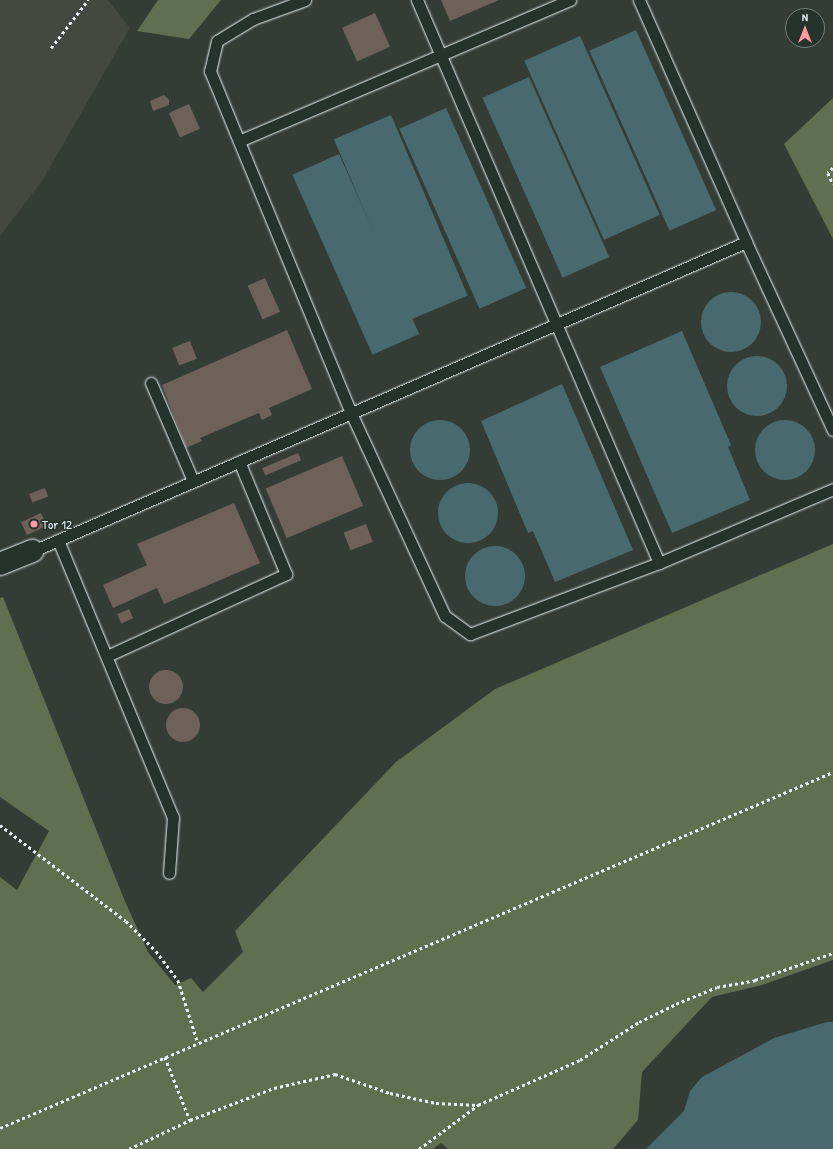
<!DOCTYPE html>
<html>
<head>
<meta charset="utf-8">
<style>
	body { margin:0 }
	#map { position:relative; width:833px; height:1149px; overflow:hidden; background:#343c36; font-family:"Patrick Hand",sans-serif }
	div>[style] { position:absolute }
	.built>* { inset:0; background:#454741 }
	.green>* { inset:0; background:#606f50 }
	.water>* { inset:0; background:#486a6f; transform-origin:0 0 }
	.round { border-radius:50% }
	.building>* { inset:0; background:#6d615a; transform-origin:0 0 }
	.path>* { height:2.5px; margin-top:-1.25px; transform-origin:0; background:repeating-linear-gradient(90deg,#e8f1f8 0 3px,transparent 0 6px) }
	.roads { filter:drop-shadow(0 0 1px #e8f1f8) drop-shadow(0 0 1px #e8f1f8) }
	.service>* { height:11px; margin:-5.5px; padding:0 5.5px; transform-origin:5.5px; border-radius:5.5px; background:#26332d }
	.minor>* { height:22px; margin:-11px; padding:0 11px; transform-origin:11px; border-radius:11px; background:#26332d }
	.dots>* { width:11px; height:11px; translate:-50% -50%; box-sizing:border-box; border:2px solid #26332d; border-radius:50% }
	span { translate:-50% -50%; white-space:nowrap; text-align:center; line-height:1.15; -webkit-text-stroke:3.5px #26332d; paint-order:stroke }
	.poi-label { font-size:13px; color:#e8f1f8 }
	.left { translate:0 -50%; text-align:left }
	.north { position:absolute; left:785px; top:8px; width:40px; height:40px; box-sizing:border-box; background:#26332d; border:1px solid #747f7e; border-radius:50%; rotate:0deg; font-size:11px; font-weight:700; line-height:16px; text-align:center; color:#e8f1f8 }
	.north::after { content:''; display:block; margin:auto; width:14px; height:18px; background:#ff9aa2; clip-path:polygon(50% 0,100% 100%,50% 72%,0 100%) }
</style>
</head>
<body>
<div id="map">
	<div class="built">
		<div style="clip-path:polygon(0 0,108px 0,130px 28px,42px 181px,0 236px)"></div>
	</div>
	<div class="green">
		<div style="clip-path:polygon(158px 0,221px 0,189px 39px,137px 31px)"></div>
		<div style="clip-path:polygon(833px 98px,833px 239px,784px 144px)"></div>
		<div style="clip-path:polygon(833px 544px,833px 960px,762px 985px,712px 997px,642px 1072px,638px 1120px,613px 1149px,448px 1149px,441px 1143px,433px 1149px,0 1149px,0 877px,17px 890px,49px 831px,0 797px,0 598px,3px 597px,124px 899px,148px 952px,175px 985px,191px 978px,203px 992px,243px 952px,235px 931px,396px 762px,495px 689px)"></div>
	</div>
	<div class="water">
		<div style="left:636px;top:30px;width:197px;height:51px;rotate:66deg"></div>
		<div style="left:580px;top:36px;width:196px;height:61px;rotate:66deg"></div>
		<div style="left:529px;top:77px;width:197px;height:51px;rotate:66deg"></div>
		<div style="left:446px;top:108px;width:197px;height:51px;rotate:66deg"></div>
		<div style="left:391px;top:115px;width:196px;height:62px;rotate:67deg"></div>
		<div style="left:339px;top:154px;width:197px;height:51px;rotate:66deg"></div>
		<div class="round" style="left:701px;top:292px;width:60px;height:60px"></div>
		<div style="clip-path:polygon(682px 331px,731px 445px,728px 447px,750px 500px,672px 533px,600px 367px)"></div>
		<div class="round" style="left:727px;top:356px;width:60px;height:60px"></div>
		<div style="clip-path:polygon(562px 384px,633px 550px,555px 582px,533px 531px,528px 533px,481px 421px)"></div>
		<div class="round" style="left:410px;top:420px;width:60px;height:60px"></div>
		<div class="round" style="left:755px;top:420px;width:60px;height:60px"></div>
		<div class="round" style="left:438px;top:483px;width:60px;height:60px"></div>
		<div class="round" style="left:465px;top:546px;width:60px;height:60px"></div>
		<div style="clip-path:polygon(827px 1022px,833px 1022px,833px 1149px,646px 1149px,684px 1111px,690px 1091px,702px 1077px,774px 1038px)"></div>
	</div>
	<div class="building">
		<div style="clip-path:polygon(441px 0,499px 0,450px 21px)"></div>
		<div style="left:375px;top:13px;width:37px;height:36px;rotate:66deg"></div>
		<div style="clip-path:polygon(164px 95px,169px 100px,169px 105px,153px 111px,150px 101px)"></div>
		<div style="left:189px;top:104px;width:27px;height:22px;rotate:66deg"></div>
		<div style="left:265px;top:278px;width:37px;height:19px;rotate:66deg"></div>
		<div style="clip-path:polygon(287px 330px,312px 389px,269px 408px,272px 415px,262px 420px,259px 413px,200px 438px,202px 441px,186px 448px,162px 385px)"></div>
		<div style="left:190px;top:341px;width:19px;height:19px;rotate:69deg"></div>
		<div style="left:298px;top:453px;width:8px;height:39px;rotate:67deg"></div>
		<div style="left:342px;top:456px;width:54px;height:83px;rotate:67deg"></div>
		<div style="left:45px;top:488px;width:9px;height:17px;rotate:69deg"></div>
		<div style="clip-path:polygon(234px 503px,260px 563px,164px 604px,157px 588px,113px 608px,103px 585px,147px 565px,137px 544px)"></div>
		<div style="left:41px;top:513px;width:14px;height:22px;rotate:65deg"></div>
		<div style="left:366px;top:524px;width:19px;height:24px;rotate:69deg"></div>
		<div style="left:129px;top:609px;width:10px;height:13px;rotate:66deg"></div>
		<div class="round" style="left:149px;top:670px;width:34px;height:34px"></div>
		<div class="round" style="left:166px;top:708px;width:34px;height:34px"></div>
	</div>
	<div class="path">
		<div style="left:51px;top:48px;width:61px;rotate:-52.4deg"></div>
		<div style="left:833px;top:168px;width:7px;rotate:135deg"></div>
		<div style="left:828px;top:173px;width:12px;rotate:66deg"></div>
		<div style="left:0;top:825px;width:158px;rotate:37.3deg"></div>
		<div style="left:126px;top:921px;width:42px;rotate:45deg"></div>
		<div style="left:156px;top:951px;width:36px;rotate:53deg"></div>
		<div style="left:178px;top:980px;width:66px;rotate:72.4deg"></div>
		<div style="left:165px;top:1057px;width:68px;rotate:68.4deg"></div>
		<div style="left:0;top:1128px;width:906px;rotate:-23.14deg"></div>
		<div style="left:129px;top:1149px;width:68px;rotate:-25.4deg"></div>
		<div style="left:190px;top:1120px;width:90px;rotate:-20.9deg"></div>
		<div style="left:274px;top:1088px;width:63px;rotate:-12.9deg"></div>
		<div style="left:335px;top:1074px;width:58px;rotate:19.1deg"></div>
		<div style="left:390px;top:1093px;width:47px;rotate:12.3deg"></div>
		<div style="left:436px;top:1103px;width:42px;rotate:2.7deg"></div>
		<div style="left:478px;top:1105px;width:111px;rotate:-23.8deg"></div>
		<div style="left:580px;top:1060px;width:70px;rotate:-32.8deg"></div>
		<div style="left:639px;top:1022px;width:41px;rotate:-25.9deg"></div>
		<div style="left:676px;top:1004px;width:44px;rotate:-22.5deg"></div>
		<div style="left:717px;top:987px;width:39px;rotate:-10deg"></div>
		<div style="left:755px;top:980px;width:83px;rotate:-19.1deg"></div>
		<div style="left:419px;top:1149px;width:74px;rotate:-36.7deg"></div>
	</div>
	<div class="roads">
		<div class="service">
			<div style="left:305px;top:0;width:55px;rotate:159.9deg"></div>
			<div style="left:253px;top:19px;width:42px;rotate:148.6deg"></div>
			<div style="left:217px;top:41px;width:31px;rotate:103deg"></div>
			<div style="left:210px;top:71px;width:370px;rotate:67.6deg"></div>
			<div style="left:351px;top:413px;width:224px;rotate:65.2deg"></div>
			<div style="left:445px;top:616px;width:31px;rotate:36deg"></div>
			<div style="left:470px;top:634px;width:202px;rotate:-20.6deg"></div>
			<div style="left:417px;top:0;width:613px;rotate:66.74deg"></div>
			<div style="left:659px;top:563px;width:189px;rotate:-23deg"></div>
			<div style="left:639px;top:0;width:265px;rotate:66.1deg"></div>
			<div style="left:746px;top:242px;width:207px;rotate:65.2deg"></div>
			<div style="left:239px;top:141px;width:360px;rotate:-23.1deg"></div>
			<div style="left:151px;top:383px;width:107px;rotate:66.8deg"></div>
			<div style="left:58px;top:540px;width:300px;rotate:67.5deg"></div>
			<div style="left:173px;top:817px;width:56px;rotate:94.1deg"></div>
			<div style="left:33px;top:551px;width:777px;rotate:-23.43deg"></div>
			<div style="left:107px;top:656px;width:197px;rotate:-24.6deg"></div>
			<div style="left:286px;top:574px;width:122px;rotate:-112.6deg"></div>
		</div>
		<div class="minor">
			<div style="left:0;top:564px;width:35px;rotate:-22deg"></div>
		</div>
	</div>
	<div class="dots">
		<div style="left:34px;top:524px;background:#ff9aa2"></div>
	</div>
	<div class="poi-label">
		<span class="left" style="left:42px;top:524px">Tor 12</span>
	</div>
	<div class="north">N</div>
</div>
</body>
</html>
